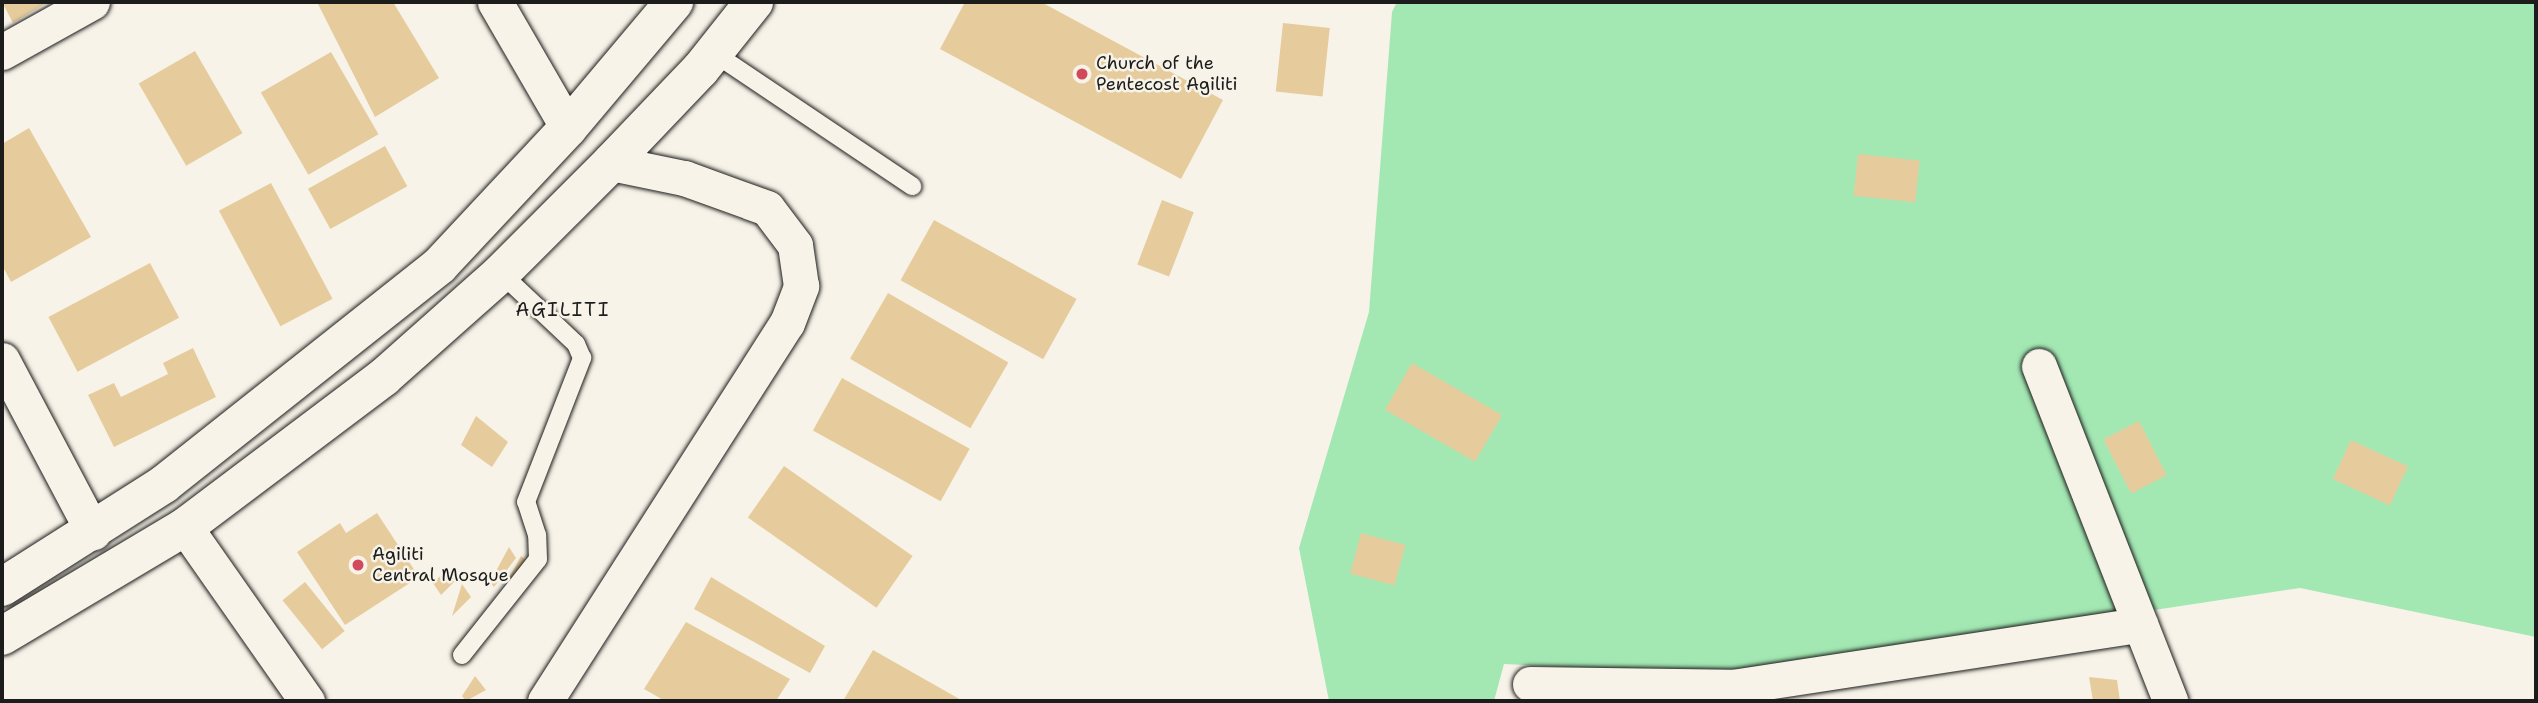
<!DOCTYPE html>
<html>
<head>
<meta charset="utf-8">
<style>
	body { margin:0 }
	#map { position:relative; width:2538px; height:703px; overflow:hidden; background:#f7f3e8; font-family:"Shantell Sans",sans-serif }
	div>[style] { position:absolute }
	.green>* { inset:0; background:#a3e8b3 }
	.building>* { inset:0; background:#e6cc9c; transform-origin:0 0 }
	.roads { filter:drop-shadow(0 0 2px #1c1c1c) drop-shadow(0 0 2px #1c1c1c) }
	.lane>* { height:18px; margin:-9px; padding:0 9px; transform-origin:9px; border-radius:9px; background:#f7f3e8 }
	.street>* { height:35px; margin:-17.5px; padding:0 17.5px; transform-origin:17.5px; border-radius:17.5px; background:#f7f3e8 }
	.secondary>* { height:38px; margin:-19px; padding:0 19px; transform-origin:19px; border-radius:19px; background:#f7f3e8 }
	.dots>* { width:19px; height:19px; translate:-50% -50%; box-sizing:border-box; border:4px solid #f7f3e8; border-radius:50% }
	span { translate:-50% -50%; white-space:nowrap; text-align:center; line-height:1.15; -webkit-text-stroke:5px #f7f3e8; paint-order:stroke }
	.poi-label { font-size:18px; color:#1c1c1c }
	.left { translate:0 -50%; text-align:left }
	.neighbourhood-label { font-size:19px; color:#1c1c1c; letter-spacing:2px }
	.frame { position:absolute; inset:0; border:4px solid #1c1c1c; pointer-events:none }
</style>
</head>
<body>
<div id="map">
	<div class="green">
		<div style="clip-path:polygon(1397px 2px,2536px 2px,2536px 637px,2300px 588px,1725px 675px,1504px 664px,1494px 701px,1329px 701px,1299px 548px,1369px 312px,1392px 12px)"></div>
	</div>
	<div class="building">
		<div style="clip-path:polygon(2px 2px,48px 2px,13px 23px)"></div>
		<div style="clip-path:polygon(317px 2px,393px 2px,439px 78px,375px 117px)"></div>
		<div style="clip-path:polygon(965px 2px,1041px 2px,1223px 100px,1181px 179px,940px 49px)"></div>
		<div style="left:1283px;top:23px;width:47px;height:69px;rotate:6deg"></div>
		<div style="left:195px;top:51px;width:95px;height:65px;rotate:60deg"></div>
		<div style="left:331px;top:52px;width:95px;height:81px;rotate:60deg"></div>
		<div style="clip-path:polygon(29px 128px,91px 237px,11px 282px,2px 265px,2px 144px)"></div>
		<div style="left:385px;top:146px;width:46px;height:88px;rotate:61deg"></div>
		<div style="left:1858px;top:154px;width:62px;height:42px;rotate:6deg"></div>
		<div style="left:271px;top:183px;width:131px;height:59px;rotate:62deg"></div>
		<div style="left:1162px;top:200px;width:34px;height:69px;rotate:21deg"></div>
		<div style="left:934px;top:220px;width:163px;height:69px;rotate:29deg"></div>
		<div style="left:150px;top:263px;width:62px;height:115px;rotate:62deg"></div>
		<div style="left:888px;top:293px;width:139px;height:76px;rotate:30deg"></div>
		<div style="clip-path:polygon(193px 348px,216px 397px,114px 447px,88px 395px,114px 383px,121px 397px,168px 374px,163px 363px)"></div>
		<div style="left:1412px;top:363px;width:104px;height:54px;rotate:30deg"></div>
		<div style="left:842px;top:378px;width:146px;height:60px;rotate:29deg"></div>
		<div style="clip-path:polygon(476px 416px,508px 442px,492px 467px,461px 445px)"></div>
		<div style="left:2139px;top:421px;width:61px;height:40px;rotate:63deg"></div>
		<div style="left:2351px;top:440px;width:63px;height:43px;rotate:25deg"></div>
		<div style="left:784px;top:466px;width:157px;height:63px;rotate:35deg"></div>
		<div style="clip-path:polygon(377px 513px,419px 577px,345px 625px,297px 552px,340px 523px,346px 533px)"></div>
		<div style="left:1361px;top:533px;width:46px;height:42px;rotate:15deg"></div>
		<div style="clip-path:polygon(509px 547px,516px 558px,494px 587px,490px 582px)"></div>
		<div style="clip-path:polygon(521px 556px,528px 562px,514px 581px,509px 578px)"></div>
		<div style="clip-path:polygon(449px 568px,459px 577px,441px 595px,433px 583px)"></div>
		<div style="clip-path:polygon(711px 577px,825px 646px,810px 673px,694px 609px)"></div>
		<div style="left:305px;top:582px;width:63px;height:29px;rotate:51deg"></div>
		<div style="clip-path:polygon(462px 584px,471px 597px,452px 616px)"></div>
		<div style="clip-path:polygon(686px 622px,790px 679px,776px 701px,665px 701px,644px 689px)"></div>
		<div style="clip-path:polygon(873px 650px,963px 701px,843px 701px)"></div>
		<div style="clip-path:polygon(475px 676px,486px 690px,466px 701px,462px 696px)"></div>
		<div style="clip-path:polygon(2089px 677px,2117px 680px,2120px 701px,2093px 701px)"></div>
	</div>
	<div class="roads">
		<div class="lane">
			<div style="left:714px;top:53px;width:239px;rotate:33.9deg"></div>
			<div style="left:462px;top:655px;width:122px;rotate:-51.6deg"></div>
			<div style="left:538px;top:559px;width:24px;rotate:-92deg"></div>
			<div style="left:537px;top:535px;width:35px;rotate:-108deg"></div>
			<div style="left:526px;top:502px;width:155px;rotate:-68.7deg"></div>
			<div style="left:582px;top:358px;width:15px;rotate:-113deg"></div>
			<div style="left:576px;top:344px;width:103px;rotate:-136.6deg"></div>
		</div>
		<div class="street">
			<div style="left:495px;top:2px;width:146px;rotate:59.9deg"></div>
			<div style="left:2px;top:52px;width:103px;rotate:-29.1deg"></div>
			<div style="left:2px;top:360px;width:195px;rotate:62.1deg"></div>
			<div style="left:2039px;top:366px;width:360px;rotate:68.6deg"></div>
			<div style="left:185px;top:527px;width:213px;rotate:55deg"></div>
			<div style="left:1530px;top:684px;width:203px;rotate:0.8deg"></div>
			<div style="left:1733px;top:687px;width:412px;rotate:-8.7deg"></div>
			<div style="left:545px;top:701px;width:449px;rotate:-57.4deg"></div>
			<div style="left:787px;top:323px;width:40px;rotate:-69deg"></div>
			<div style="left:801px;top:286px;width:41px;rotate:-98.3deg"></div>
			<div style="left:795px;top:245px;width:46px;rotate:-127.1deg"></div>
			<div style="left:767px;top:208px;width:88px;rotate:-160.1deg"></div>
			<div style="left:684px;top:178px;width:75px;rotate:-168.4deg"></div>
		</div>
		<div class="secondary">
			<div style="left:2px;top:587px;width:192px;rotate:-32.4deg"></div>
			<div style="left:164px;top:484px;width:352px;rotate:-38.4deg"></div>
			<div style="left:440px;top:265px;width:187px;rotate:-46.9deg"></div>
			<div style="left:568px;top:128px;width:165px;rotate:-49.9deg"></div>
			<div style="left:2px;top:636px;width:213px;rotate:-30.8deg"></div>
			<div style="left:185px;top:527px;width:249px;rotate:-37deg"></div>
			<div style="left:384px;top:377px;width:157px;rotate:-41.6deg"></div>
			<div style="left:501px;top:273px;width:156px;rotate:-45deg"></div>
			<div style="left:611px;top:163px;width:129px;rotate:-46.3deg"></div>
			<div style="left:700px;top:70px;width:87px;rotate:-51.5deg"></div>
		</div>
	</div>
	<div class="dots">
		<div style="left:1082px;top:74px;background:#d1495b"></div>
		<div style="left:358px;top:565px;background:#d1495b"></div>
	</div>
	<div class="poi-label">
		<span class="left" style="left:1096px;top:74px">Church of the<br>Pentecost Agiliti</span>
		<span class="left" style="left:372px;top:565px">Agiliti<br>Central Mosque</span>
	</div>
	<div class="neighbourhood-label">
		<span style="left:563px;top:310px">AGILITI</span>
	</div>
	<div class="frame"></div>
</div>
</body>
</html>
